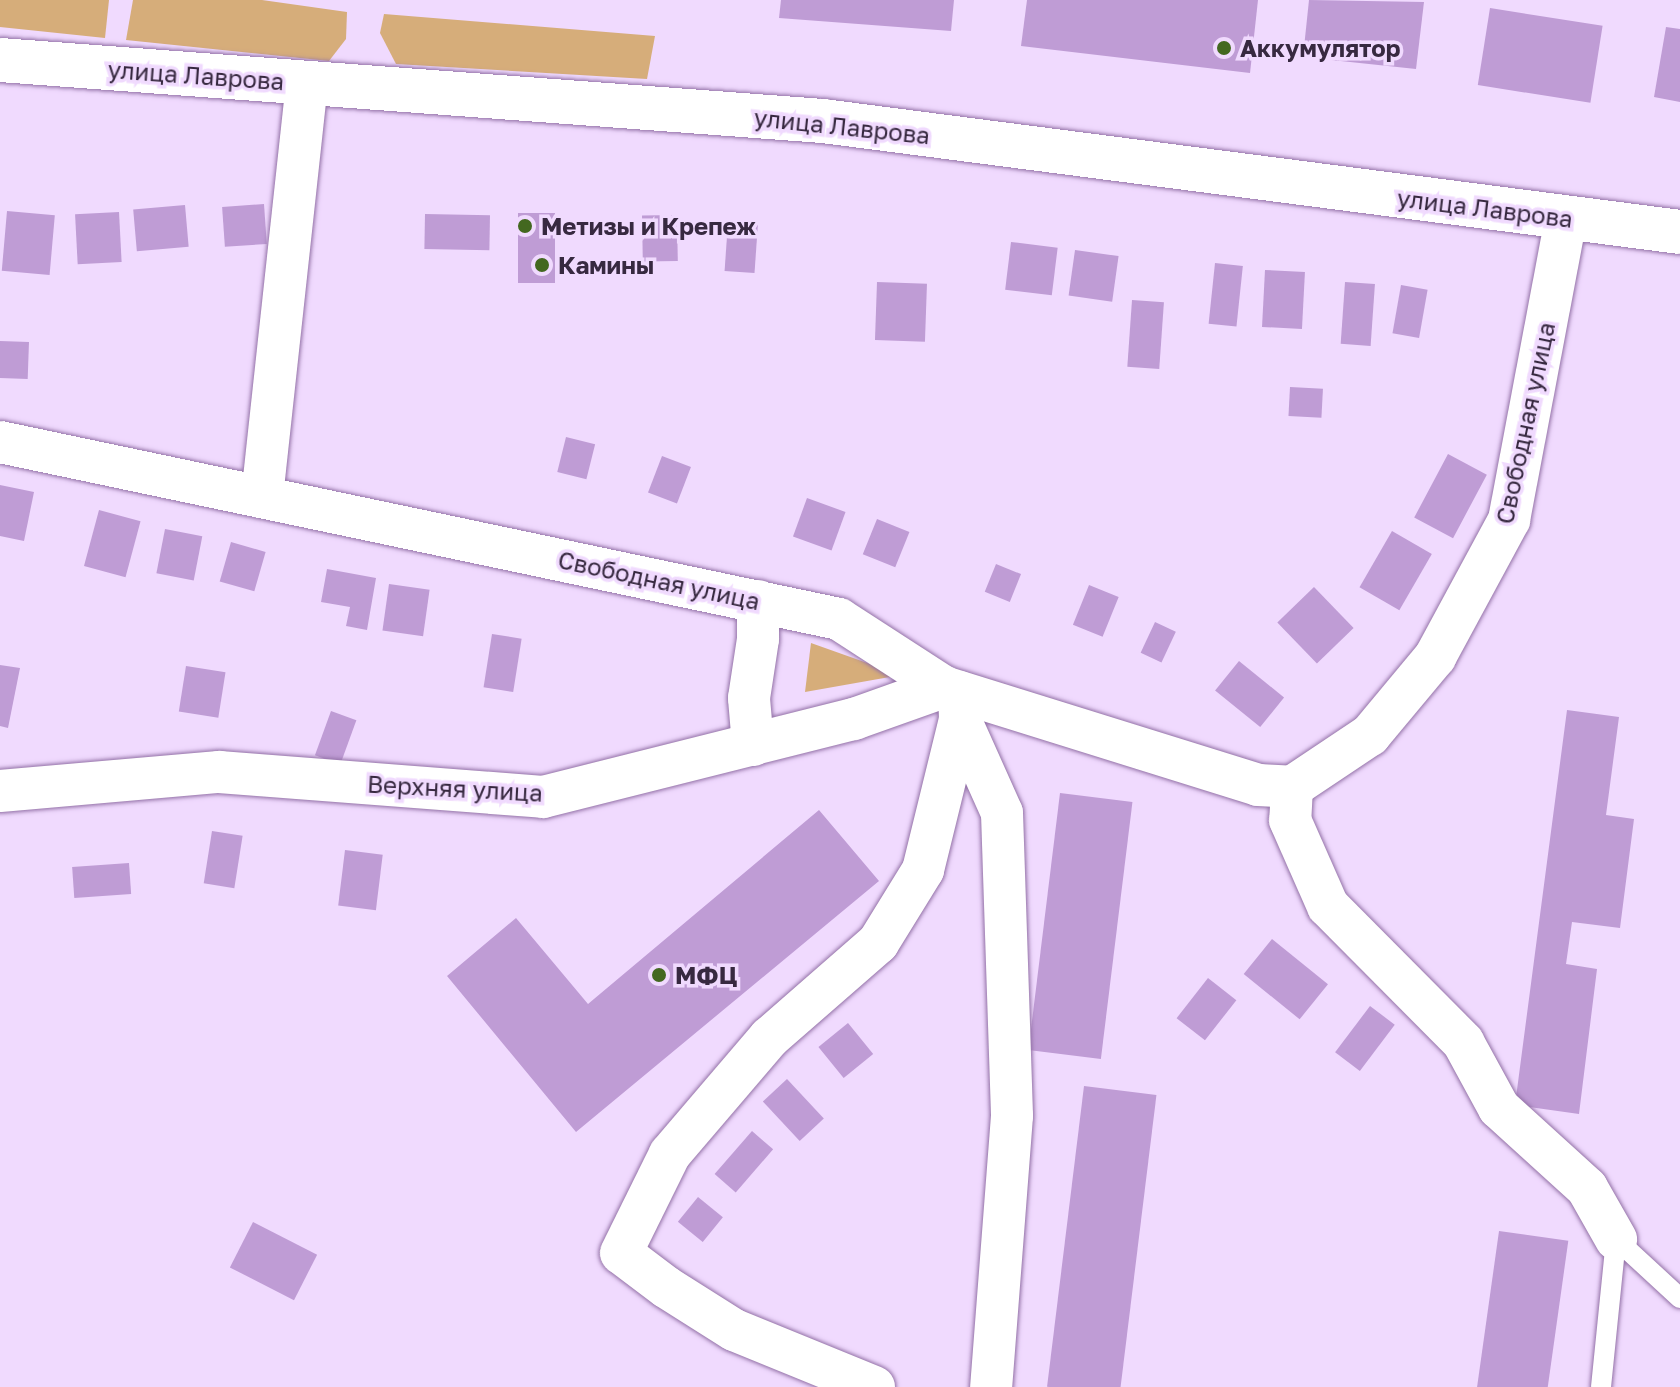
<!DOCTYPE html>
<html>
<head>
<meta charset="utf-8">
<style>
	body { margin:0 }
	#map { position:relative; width:1680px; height:1387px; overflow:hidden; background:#f0dafe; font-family:"Golos Text",sans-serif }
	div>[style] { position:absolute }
	.green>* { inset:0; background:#d6ad7a }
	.building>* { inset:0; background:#bf9cd5; transform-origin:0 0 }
	.roads { filter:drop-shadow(0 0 2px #9371a7) drop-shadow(0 0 2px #9371a7) }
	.lane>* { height:20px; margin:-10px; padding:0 10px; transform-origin:10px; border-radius:10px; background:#fff }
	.street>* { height:42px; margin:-21px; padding:0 21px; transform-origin:21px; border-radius:21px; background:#fff }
	.secondary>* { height:44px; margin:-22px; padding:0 22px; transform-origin:22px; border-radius:22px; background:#fff }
	.dots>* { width:22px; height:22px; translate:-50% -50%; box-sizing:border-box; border:4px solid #f0dafe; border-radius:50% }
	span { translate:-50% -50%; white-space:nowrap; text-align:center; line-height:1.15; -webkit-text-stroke:7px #f0dafe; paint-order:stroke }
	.poi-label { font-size:24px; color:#372940; font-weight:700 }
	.left { translate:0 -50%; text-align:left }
	.street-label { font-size:24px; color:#372940 }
</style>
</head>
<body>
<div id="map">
	<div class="green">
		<div style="clip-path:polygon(0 0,109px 0,105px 38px,0 27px)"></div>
		<div style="clip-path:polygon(133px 0,262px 0,347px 12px,346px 39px,329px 61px,126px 40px)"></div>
		<div style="clip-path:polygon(384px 14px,655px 36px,647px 79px,396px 64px,380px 33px)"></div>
		<div style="clip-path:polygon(811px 643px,901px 675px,805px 692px)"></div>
	</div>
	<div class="building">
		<div style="clip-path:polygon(781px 0,954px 0,951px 31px,779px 18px)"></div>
		<div style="clip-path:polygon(1027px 0,1258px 0,1250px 73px,1021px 46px)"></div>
		<div style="clip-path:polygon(1309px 0,1424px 2px,1416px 69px,1303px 57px)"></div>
		<div style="left:1490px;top:8px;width:114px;height:78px;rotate:9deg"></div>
		<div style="clip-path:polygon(1666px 27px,1680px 29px,1680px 102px,1654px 97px)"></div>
		<div style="left:264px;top:204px;width:40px;height:42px;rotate:86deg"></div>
		<div style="left:185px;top:205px;width:42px;height:52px;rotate:85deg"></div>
		<div style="left:7px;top:211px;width:48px;height:60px;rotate:5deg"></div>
		<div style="left:119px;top:212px;width:50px;height:44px;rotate:87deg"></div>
		<div style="left:518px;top:213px;width:37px;height:70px"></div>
		<div style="left:425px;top:214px;width:65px;height:35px;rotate:1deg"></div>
		<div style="left:677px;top:215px;width:46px;height:35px;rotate:89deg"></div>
		<div style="left:728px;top:222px;width:30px;height:49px;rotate:4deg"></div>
		<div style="left:1011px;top:242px;width:47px;height:48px;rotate:7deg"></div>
		<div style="left:1075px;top:250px;width:44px;height:46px;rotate:8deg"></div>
		<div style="left:1215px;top:263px;width:28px;height:61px;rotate:6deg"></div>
		<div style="left:1265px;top:270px;width:40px;height:57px;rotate:3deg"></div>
		<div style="left:877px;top:282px;width:50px;height:58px;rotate:2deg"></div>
		<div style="left:1345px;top:282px;width:30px;height:62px;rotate:4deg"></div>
		<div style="left:1401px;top:285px;width:27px;height:49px;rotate:10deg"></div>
		<div style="left:1132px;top:300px;width:32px;height:67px;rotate:4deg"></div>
		<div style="left:0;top:341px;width:29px;height:37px;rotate:2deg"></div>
		<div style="left:1290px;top:387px;width:33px;height:29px;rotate:3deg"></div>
		<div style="left:566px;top:437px;width:30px;height:36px;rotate:14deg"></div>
		<div style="left:1448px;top:454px;width:44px;height:72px;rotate:28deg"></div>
		<div style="left:662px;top:456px;width:31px;height:39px;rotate:21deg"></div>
		<div style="clip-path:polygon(0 485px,34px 492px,24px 541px,0 536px)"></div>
		<div style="left:807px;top:498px;width:41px;height:41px;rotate:20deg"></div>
		<div style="left:99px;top:510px;width:43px;height:58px;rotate:15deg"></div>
		<div style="left:877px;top:519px;width:35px;height:38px;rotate:22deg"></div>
		<div style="left:165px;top:529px;width:38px;height:45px;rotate:11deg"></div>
		<div style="left:1392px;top:531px;width:46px;height:65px;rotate:30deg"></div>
		<div style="left:231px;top:542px;width:36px;height:41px;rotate:16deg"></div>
		<div style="left:996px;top:564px;width:27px;height:30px;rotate:22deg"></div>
		<div style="clip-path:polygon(327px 569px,376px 578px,367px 630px,346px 626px,350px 607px,321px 602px)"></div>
		<div style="left:389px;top:584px;width:41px;height:47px;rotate:8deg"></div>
		<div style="left:1089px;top:585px;width:32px;height:43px;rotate:22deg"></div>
		<div style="left:1314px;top:587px;width:57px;height:51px;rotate:46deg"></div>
		<div style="left:1155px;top:622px;width:23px;height:34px;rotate:25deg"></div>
		<div style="left:492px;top:634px;width:30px;height:54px;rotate:9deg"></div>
		<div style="left:1239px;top:661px;width:58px;height:38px;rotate:39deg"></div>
		<div style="clip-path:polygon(0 665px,20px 668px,8px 728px,0 726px)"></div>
		<div style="left:186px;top:666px;width:40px;height:46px;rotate:9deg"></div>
		<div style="clip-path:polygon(1567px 710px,1619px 717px,1606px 815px,1634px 819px,1620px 928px,1572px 922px,1566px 964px,1597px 969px,1579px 1114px,1515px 1105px)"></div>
		<div style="left:331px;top:711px;width:27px;height:47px;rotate:20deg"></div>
		<div style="left:1060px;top:793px;width:73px;height:259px;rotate:7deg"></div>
		<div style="clip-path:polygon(819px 810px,879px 881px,576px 1132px,447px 976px,516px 918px,588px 1004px)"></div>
		<div style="left:212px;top:831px;width:31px;height:53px;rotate:9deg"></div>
		<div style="left:345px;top:850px;width:38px;height:56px;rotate:7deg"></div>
		<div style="left:129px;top:863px;width:31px;height:57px;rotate:86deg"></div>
		<div style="left:1272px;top:939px;width:72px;height:45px;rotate:39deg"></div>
		<div style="left:1208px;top:978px;width:36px;height:51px;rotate:38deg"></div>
		<div style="left:1370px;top:1006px;width:31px;height:58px;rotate:37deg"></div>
		<div style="left:848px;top:1023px;width:40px;height:38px;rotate:51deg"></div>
		<div style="left:787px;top:1079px;width:54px;height:33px;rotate:47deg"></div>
		<div style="left:1084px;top:1086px;width:73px;height:303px;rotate:7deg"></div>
		<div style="left:752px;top:1131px;width:28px;height:57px;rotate:41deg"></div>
		<div style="left:698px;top:1197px;width:32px;height:32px;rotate:39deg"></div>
		<div style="left:253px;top:1222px;width:72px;height:51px;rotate:27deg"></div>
		<div style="left:1499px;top:1231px;width:70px;height:158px;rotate:8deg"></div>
	</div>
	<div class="roads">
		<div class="lane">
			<div style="left:1616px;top:1239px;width:87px;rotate:42.7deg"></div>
			<div style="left:1601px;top:1387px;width:149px;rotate:-84.2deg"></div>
		</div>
		<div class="street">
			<div style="left:0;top:442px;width:857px;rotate:11.91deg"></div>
			<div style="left:839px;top:619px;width:125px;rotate:32.9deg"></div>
			<div style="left:944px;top:687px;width:329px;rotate:17.3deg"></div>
			<div style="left:1258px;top:785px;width:34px;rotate:3deg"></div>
			<div style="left:1292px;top:787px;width:94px;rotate:-33.7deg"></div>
			<div style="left:1370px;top:735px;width:102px;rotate:-50.2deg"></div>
			<div style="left:1435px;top:657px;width:156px;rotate:-61.6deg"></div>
			<div style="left:1509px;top:520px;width:306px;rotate:-79.3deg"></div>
			<div style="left:262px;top:497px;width:416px;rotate:-83.8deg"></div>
			<div style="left:960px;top:719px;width:103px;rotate:65.9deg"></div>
			<div style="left:1002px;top:813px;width:303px;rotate:88.1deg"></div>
			<div style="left:1012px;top:1116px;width:272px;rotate:94.4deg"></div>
			<div style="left:753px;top:745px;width:47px;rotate:-94.9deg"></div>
			<div style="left:749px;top:698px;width:60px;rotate:-81.3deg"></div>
			<div style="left:758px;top:639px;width:38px;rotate:-90deg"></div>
			<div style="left:1292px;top:787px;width:33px;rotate:93deg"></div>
			<div style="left:1290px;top:820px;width:94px;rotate:66.2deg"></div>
			<div style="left:1328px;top:906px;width:192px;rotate:45.2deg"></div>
			<div style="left:1463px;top:1042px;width:75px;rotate:61.4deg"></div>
			<div style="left:1499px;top:1108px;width:119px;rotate:42.3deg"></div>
			<div style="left:1587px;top:1188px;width:59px;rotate:60.4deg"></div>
			<div style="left:0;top:791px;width:220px;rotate:-5deg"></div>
			<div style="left:219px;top:772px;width:325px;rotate:4.4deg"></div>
			<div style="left:543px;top:797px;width:321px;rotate:-14.1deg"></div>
			<div style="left:854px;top:719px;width:96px;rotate:-19.6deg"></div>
			<div style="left:874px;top:1387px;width:151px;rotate:-157.8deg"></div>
			<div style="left:734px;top:1330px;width:80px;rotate:-147.7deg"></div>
			<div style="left:666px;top:1287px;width:56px;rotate:-142.9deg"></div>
			<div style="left:621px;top:1253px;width:110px;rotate:-63.7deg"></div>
			<div style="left:670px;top:1154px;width:153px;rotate:-49.5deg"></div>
			<div style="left:769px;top:1038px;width:145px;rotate:-41.1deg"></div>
			<div style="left:878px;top:943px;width:86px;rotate:-58.3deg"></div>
			<div style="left:923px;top:870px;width:155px;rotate:-76.2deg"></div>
			<div style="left:960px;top:719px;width:27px;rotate:-92deg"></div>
		</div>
		<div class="secondary">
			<div style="left:0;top:60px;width:825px;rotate:4.24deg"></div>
			<div style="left:823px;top:121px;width:864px;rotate:7.38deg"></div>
		</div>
	</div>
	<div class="dots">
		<div style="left:1224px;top:48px;background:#436820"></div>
		<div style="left:525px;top:226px;background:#436820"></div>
		<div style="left:542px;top:265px;background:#436820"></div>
		<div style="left:659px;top:975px;background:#436820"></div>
	</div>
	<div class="poi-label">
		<span class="left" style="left:1240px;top:48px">Аккумулятор</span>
		<span class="left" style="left:541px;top:226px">Метизы и Крепеж</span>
		<span class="left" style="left:558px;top:265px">Камины</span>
		<span class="left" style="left:675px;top:975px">МФЦ</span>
	</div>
	<div class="street-label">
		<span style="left:196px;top:75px;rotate:4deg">улица Лаврова</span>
		<span style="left:842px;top:126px;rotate:6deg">улица Лаврова</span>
		<span style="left:1485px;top:208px;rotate:7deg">улица Лаврова</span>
		<span style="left:1525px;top:423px;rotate:-78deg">Свободная улица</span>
		<span style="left:659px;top:580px;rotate:12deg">Свободная улица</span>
		<span style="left:455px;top:788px;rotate:3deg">Верхняя улица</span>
	</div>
</div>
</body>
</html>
